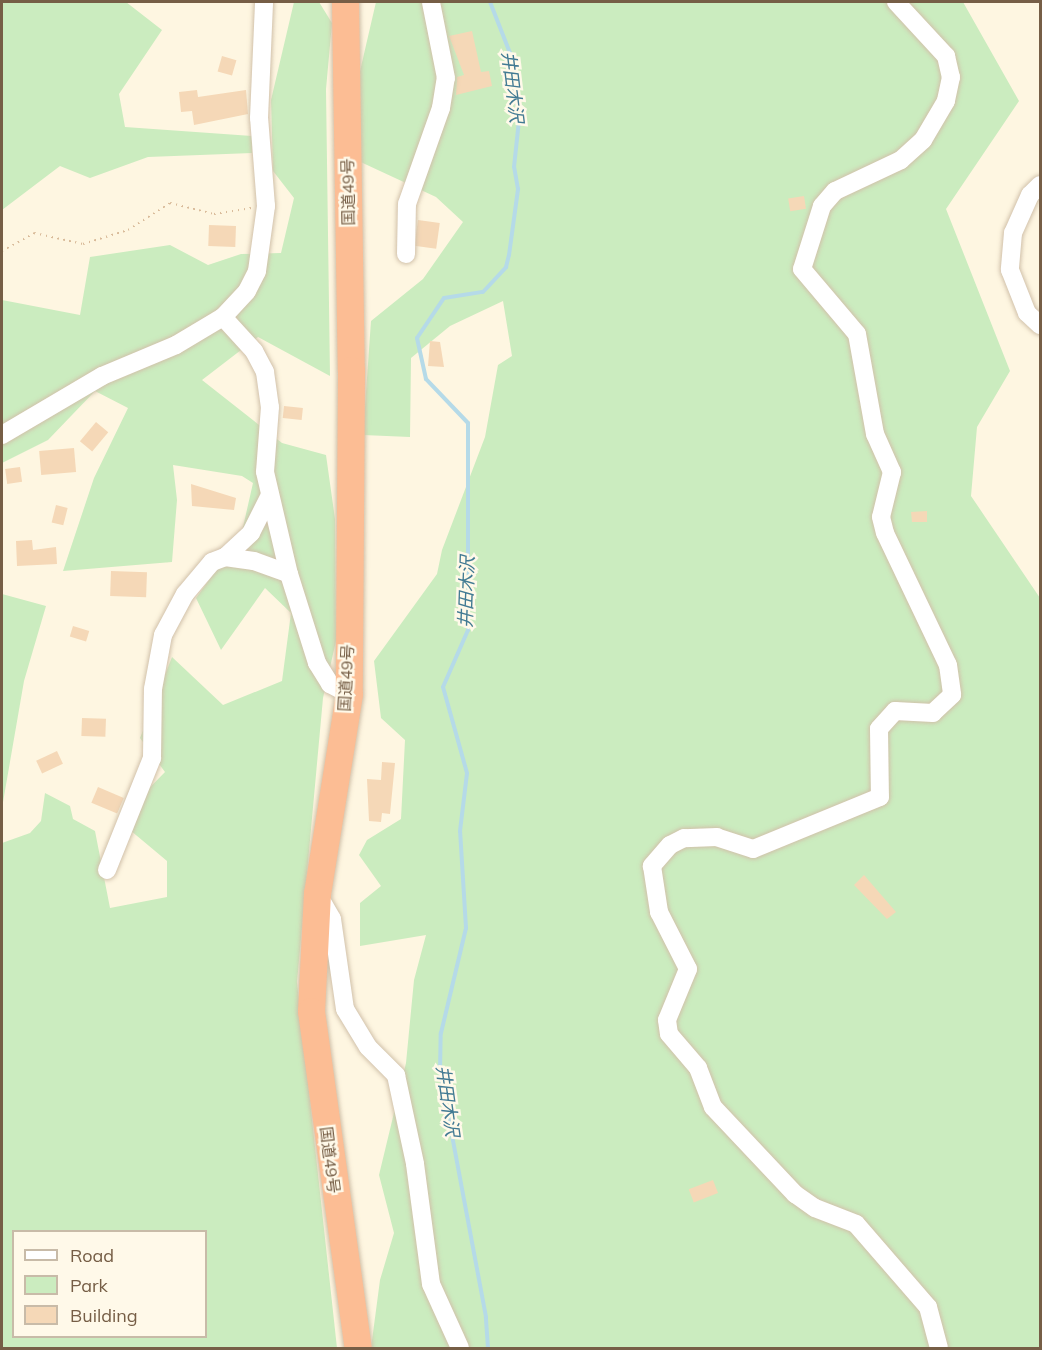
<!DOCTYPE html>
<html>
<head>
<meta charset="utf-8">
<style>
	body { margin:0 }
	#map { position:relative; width:1042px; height:1350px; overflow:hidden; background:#fef6e1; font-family:Mulish,"Noto Sans JP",sans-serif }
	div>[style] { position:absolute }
	.green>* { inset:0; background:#cbecbf }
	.stream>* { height:4px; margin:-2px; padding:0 2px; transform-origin:2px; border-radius:2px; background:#b5dae8 }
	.building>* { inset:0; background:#f5d8b7; transform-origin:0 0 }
	.path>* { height:2px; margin-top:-1px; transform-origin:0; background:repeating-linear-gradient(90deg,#d9bb9a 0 1.5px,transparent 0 6px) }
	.roads { filter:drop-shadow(0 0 2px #d1c1aa) drop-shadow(0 0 2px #d1c1aa) }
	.minor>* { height:18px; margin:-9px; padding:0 9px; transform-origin:9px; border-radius:9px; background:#fff }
	.highway>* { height:27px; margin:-13.5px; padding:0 13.5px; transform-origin:13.5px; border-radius:13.5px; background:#fcbd94 }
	span { translate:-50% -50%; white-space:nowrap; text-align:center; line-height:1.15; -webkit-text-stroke:5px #fff9e9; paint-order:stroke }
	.street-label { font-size:16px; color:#765e46 }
	.water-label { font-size:18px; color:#427a93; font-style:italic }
	.frame { position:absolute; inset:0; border:3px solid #765e46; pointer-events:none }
	.legend { position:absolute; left:12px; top:1230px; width:195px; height:108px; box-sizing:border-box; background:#fff9e9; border:2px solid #c8bba8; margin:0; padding:8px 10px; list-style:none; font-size:18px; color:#765e46 }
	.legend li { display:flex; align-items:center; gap:12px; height:30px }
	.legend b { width:30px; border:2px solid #c8bba8 }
</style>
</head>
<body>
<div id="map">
	<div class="green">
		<div style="clip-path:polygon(2px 2px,126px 2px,162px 30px,119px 94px,125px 127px,252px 136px,252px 153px,148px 157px,90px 178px,60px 166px,2px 210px)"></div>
		<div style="clip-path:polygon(evenodd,294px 2px,319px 2px,332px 23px,326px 89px,330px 376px,258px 337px,202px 380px,282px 443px,326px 455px,335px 519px,336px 641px,323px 698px,297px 982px,337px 1348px,2px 1348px,2px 843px,30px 833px,41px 821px,45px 793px,70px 806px,73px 819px,95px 831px,110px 908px,167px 897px,167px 861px,118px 820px,165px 772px,140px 738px,172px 657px,223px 705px,282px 681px,291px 613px,265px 588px,221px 650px,196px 598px,241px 536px,253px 483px,242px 476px,173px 465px,177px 500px,172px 562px,63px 571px,94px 478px,128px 408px,95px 391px,48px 440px,2px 463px,2px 300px,80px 315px,90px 257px,170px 245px,208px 265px,241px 254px,281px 253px,294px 198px,273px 171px,271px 100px,294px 2px,14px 1232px,206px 1232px,206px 1336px,14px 1336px,14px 1232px)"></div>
		<div style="clip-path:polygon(376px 2px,963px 2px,1019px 101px,946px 209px,1010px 371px,977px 427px,971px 496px,1040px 598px,1040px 1348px,371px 1348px,380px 1280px,394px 1233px,379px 1175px,406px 1063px,414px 980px,426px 935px,360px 946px,360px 903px,381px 886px,359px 855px,367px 840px,401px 819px,405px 740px,381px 718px,374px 661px,437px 574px,442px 550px,485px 437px,498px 365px,512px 356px,503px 301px,450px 326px,411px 358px,410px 437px,363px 435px,371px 321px,423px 279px,463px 222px,436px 197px,352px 158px,351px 110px)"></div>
		<div style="clip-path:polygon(2px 594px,46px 606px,24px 681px,2px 808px)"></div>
	</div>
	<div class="stream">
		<div style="left:488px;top:1348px;width:31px;rotate:-94deg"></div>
		<div style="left:486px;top:1317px;width:249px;rotate:-100.6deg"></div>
		<div style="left:440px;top:1072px;width:39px;rotate:-89deg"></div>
		<div style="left:441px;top:1033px;width:108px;rotate:-76.6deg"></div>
		<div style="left:466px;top:928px;width:97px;rotate:-93.5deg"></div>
		<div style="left:460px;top:831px;width:58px;rotate:-83.1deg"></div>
		<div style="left:467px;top:773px;width:89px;rotate:-105.6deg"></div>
		<div style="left:443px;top:687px;width:62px;rotate:-66.3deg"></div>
		<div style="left:468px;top:630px;width:207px;rotate:-90deg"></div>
		<div style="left:468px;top:423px;width:61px;rotate:-133.7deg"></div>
		<div style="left:426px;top:379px;width:42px;rotate:-102.4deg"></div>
		<div style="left:417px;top:338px;width:48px;rotate:-56deg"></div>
		<div style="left:444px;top:298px;width:39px;rotate:-9deg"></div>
		<div style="left:483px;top:292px;width:34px;rotate:-47deg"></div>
		<div style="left:506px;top:267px;width:12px;rotate:-76deg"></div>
		<div style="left:509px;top:255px;width:67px;rotate:-82.2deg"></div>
		<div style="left:518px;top:189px;width:22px;rotate:-100deg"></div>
		<div style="left:514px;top:167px;width:47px;rotate:-83.9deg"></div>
		<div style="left:519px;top:120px;width:68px;rotate:-97.7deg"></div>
		<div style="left:510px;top:53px;width:55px;rotate:-111.4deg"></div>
	</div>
	<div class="building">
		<div style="clip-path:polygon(472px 31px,481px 72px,489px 71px,492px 86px,456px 95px,457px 77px,464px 75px,449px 36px)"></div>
		<div style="left:222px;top:56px;width:15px;height:16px;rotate:16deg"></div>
		<div style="clip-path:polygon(197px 90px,198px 97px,246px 90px,248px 114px,194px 125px,192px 111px,181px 112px,179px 92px)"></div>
		<div style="left:804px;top:196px;width:13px;height:16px;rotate:81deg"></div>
		<div style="left:418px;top:220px;width:22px;height:26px;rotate:8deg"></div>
		<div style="left:209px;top:225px;width:27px;height:21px;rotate:2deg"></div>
		<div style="clip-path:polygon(430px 341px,440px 342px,444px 367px,428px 366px)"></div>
		<div style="left:284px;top:406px;width:19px;height:12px;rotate:6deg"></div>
		<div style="left:96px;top:422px;width:16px;height:25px;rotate:40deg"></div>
		<div style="left:74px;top:448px;width:24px;height:35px;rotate:85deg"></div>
		<div style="left:20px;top:467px;width:15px;height:15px;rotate:82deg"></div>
		<div style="clip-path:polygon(191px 484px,236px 498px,234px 510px,192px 506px)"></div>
		<div style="left:56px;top:505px;width:12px;height:18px;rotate:14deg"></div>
		<div style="clip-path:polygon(927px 511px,927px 522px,912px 522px,911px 512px)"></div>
		<div style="clip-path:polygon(32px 540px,33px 550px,56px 547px,57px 564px,17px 566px,16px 541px)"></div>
		<div style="left:111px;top:571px;width:36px;height:25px;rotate:2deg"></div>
		<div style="left:73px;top:626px;width:17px;height:11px;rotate:17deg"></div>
		<div style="left:82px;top:718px;width:24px;height:18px;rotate:2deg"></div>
		<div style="left:57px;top:751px;width:14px;height:23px;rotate:65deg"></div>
		<div style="clip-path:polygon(382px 762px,395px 763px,390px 814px,382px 813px,381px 822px,369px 821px,367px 779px,381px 780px)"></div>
		<div style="left:98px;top:787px;width:28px;height:17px;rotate:23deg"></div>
		<div style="clip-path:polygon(864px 875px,896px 912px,887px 919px,854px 885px)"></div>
		<div style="left:713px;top:1180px;width:14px;height:26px;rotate:69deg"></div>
	</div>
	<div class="path">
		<div style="left:2px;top:251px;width:37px;rotate:-29deg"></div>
		<div style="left:34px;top:233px;width:50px;rotate:12.7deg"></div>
		<div style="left:83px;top:244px;width:47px;rotate:-17.3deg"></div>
		<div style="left:128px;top:230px;width:50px;rotate:-32.7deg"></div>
		<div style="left:170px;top:203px;width:45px;rotate:14deg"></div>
		<div style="left:214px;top:214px;width:38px;rotate:-9deg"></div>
	</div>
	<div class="roads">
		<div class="minor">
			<div style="left:896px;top:2px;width:74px;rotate:47.2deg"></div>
			<div style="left:946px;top:56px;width:22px;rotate:77deg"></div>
			<div style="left:951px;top:77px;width:25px;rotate:102deg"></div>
			<div style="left:946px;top:101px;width:45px;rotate:120.5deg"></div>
			<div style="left:923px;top:140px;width:30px;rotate:138deg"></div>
			<div style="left:901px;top:160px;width:73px;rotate:154.8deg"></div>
			<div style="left:835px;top:191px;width:20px;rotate:131deg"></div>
			<div style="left:822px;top:206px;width:66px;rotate:107.6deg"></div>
			<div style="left:802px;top:269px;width:85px;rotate:49.8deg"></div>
			<div style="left:857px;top:334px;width:102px;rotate:79.8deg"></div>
			<div style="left:875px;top:434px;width:42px;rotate:65.9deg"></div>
			<div style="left:892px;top:472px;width:46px;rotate:103.7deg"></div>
			<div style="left:881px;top:517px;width:16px;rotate:76deg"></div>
			<div style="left:885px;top:533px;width:146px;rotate:64.5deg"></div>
			<div style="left:948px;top:665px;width:30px;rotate:82deg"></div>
			<div style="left:952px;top:695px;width:26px;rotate:137deg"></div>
			<div style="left:933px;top:713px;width:38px;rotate:-177deg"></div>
			<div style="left:895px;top:711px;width:24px;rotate:132deg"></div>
			<div style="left:879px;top:729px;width:68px;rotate:89.2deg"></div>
			<div style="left:880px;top:797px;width:137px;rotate:157.7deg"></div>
			<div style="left:753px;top:849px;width:38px;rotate:-162deg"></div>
			<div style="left:717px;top:837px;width:33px;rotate:178deg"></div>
			<div style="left:684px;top:838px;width:16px;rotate:153deg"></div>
			<div style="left:670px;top:845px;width:28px;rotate:131deg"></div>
			<div style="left:652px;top:866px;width:47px;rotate:81.3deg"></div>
			<div style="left:659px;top:912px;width:64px;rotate:63deg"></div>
			<div style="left:688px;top:969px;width:55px;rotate:112.4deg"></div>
			<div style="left:667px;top:1020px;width:14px;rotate:82deg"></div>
			<div style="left:669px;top:1034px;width:45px;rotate:49.5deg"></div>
			<div style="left:698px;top:1068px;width:42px;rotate:69deg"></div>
			<div style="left:713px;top:1107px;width:120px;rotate:46.7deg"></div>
			<div style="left:795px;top:1194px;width:24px;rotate:35deg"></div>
			<div style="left:815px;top:1208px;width:44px;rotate:21.3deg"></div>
			<div style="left:856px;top:1224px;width:110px;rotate:49.1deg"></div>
			<div style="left:928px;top:1307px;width:42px;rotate:75deg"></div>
			<div style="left:1040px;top:185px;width:14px;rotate:135deg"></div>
			<div style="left:1030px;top:195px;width:42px;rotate:114.1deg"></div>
			<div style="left:1013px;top:233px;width:37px;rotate:95deg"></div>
			<div style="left:1010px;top:270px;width:46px;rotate:68.4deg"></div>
			<div style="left:1027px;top:313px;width:18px;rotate:43deg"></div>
			<div style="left:406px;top:254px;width:50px;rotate:-88.9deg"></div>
			<div style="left:407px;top:204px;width:102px;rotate:-70.5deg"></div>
			<div style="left:441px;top:108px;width:30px;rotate:-81deg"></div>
			<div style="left:446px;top:78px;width:77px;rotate:-101.2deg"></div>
			<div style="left:223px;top:317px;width:46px;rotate:47.6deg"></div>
			<div style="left:254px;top:351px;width:24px;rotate:62deg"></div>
			<div style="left:265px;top:372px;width:35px;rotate:82deg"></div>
			<div style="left:270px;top:407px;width:65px;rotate:94.4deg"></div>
			<div style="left:265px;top:472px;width:105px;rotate:76.8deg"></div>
			<div style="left:289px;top:574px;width:93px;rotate:72.5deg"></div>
			<div style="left:317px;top:663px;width:25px;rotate:58deg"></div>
			<div style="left:330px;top:684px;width:21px;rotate:28deg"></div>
			<div style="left:2px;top:435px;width:116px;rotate:-30.5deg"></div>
			<div style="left:102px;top:376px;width:80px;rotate:-22.7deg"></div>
			<div style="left:176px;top:345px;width:55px;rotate:-30.8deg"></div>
			<div style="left:223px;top:317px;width:35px;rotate:-47deg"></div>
			<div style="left:247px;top:291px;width:22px;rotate:-63deg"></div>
			<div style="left:257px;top:271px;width:66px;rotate:-82.1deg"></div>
			<div style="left:266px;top:206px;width:88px;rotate:-94.5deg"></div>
			<div style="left:259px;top:118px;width:116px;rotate:-87.5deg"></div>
			<div style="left:270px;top:495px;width:42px;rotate:116.6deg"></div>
			<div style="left:251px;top:533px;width:35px;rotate:137deg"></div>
			<div style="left:225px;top:557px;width:29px;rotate:8deg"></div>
			<div style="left:254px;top:561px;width:37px;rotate:20deg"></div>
			<div style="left:107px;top:870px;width:121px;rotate:-68.1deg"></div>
			<div style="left:152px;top:758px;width:69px;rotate:-89.2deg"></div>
			<div style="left:153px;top:689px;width:55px;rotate:-79.5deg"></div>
			<div style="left:163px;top:635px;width:47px;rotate:-61.8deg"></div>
			<div style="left:185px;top:594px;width:42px;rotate:-49.8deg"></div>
			<div style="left:212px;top:562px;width:14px;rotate:-21deg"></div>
			<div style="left:317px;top:893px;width:30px;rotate:60deg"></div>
			<div style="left:332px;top:919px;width:91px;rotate:81.8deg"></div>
			<div style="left:345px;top:1009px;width:44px;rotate:58.8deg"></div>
			<div style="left:368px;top:1047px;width:40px;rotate:45deg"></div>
			<div style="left:396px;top:1075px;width:91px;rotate:77.9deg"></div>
			<div style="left:415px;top:1164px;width:121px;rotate:82.4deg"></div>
			<div style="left:431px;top:1284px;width:70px;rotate:65.6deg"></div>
		</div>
		<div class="highway">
			<div style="left:345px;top:2px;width:368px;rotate:89.1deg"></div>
			<div style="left:351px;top:370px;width:324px;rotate:90.4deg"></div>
			<div style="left:349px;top:694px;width:202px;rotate:99.1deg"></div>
			<div style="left:317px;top:893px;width:118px;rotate:92.9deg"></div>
			<div style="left:311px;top:1011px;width:340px;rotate:82.1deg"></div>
		</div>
	</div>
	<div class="street-label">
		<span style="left:348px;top:192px;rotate:-91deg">国道49号</span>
		<span style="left:346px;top:678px;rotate:-87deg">国道49号</span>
		<span style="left:330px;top:1160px;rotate:83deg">国道49号</span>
	</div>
	<div class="water-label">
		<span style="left:512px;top:87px;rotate:83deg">井田木沢</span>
		<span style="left:467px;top:592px;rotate:-88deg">井田木沢</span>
		<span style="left:447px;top:1101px;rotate:82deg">井田木沢</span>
	</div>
	<div class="frame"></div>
	<ul class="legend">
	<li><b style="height:8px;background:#fff"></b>Road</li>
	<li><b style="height:16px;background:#cbecbf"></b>Park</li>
	<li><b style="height:16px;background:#f5d8b7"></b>Building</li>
	</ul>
</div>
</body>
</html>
